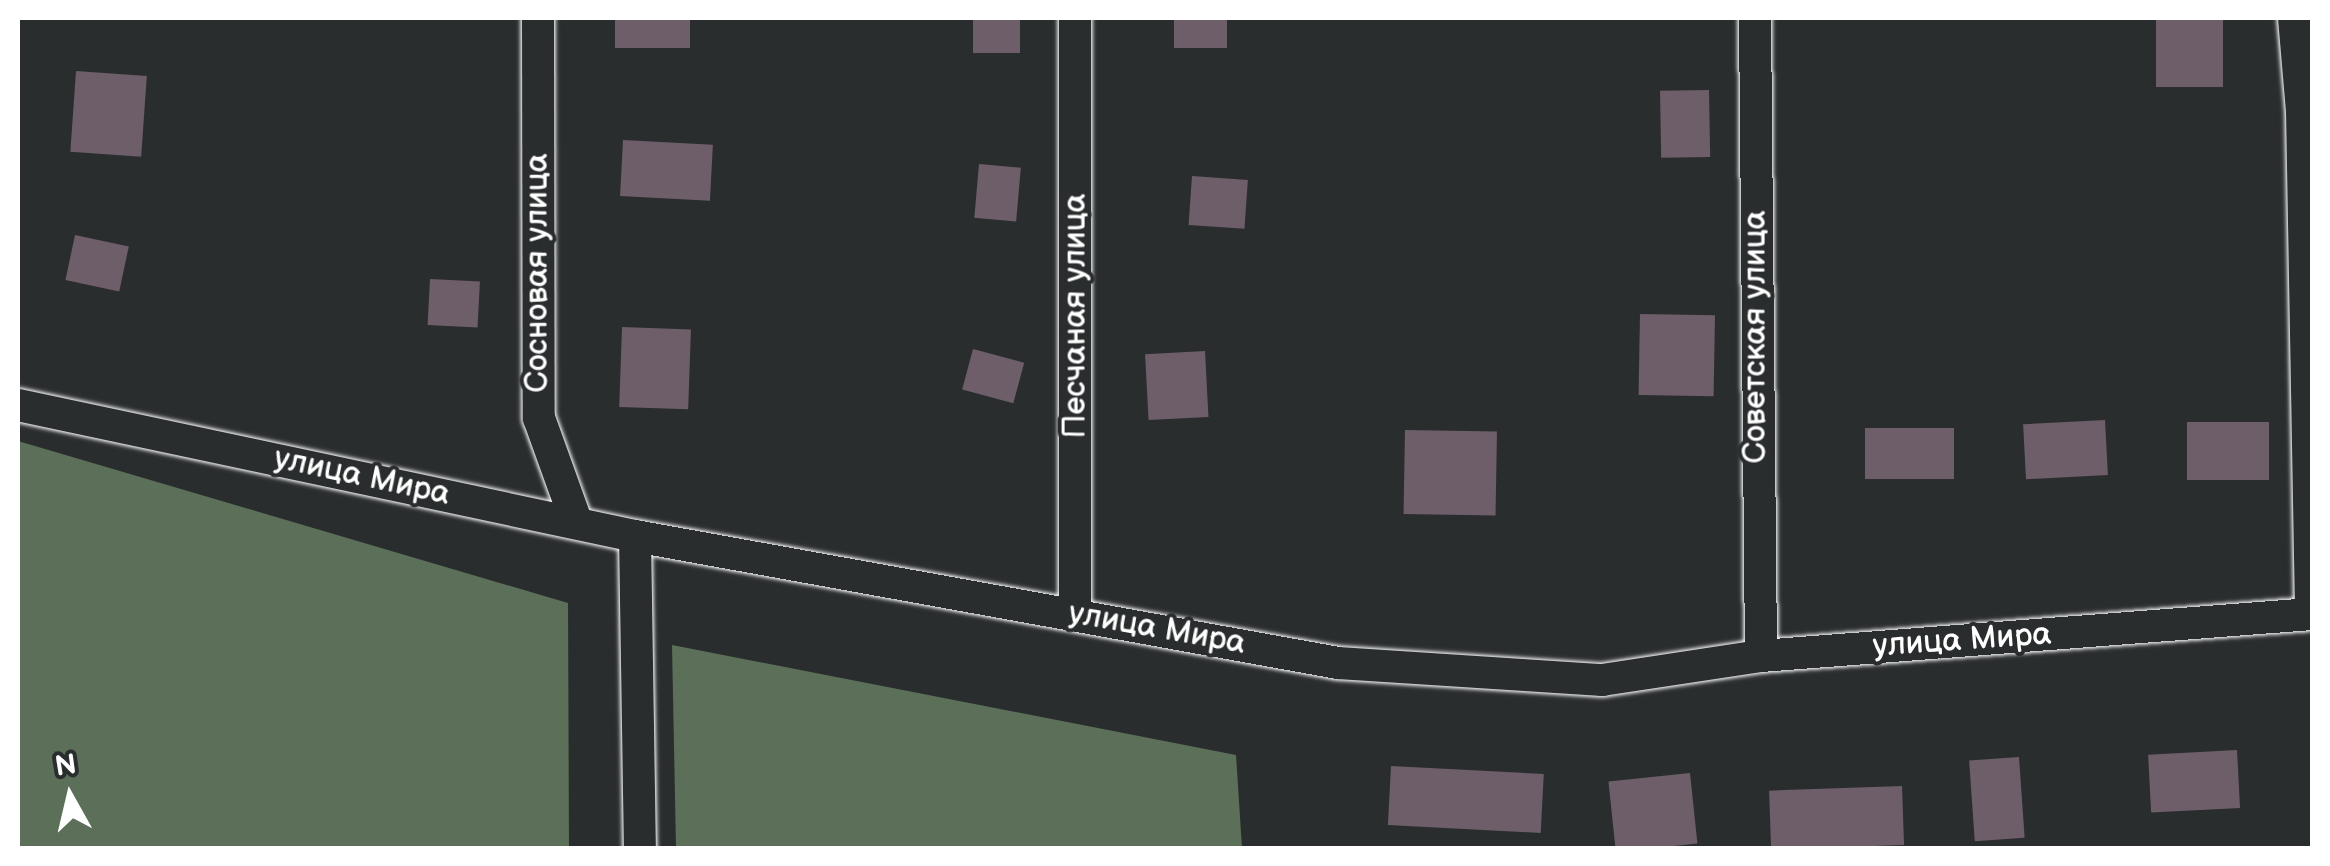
<!DOCTYPE html>
<html>
<head>
<meta charset="utf-8">
<style>
	body { margin:0 }
	#map { position:relative; width:2330px; height:866px; overflow:hidden; background:#2a2d2e; font-family:"Balsamiq Sans",sans-serif }
	div>[style] { position:absolute }
	.green>* { inset:0; background:#5b6f59 }
	.building>* { inset:0; background:#6d5e6a; transform-origin:0 0 }
	.roads { filter:drop-shadow(0 0 2px #fff) drop-shadow(0 0 2px #fff) }
	.street>* { height:32px; margin:-16px; padding:0 16px; transform-origin:16px; border-radius:16px; background:#2a2d2e }
	span { translate:-50% -50%; white-space:nowrap; text-align:center; line-height:1.15; -webkit-text-stroke:8px #2a2d2e; paint-order:stroke }
	.street-label { font-size:32px; color:#fff }
	.frame { position:absolute; inset:0; border:20px solid #fff; pointer-events:none }
	.north { position:absolute; left:20px; top:746px; width:100px; height:100px; -webkit-text-stroke:8px #2a2d2e; paint-order:stroke; rotate:352deg; font-size:28px; font-weight:700; line-height:40px; text-align:center; color:#fff }
	.north::after { content:''; display:block; margin:auto; width:35px; height:45px; background:#fff; clip-path:polygon(50% 0,100% 100%,50% 72%,0 100%) }
</style>
</head>
<body>
<div id="map">
	<div class="green">
		<div style="clip-path:polygon(18px 441px,568px 603px,569px 848px,18px 848px)"></div>
		<div style="clip-path:polygon(672px 645px,1236px 755px,1242px 848px,676px 848px)"></div>
	</div>
	<div class="building">
		<div style="left:615px;top:18px;width:75px;height:30px"></div>
		<div style="left:973px;top:18px;width:47px;height:35px"></div>
		<div style="left:1174px;top:18px;width:53px;height:30px"></div>
		<div style="left:2156px;top:18px;width:67px;height:69px"></div>
		<div style="left:76px;top:71px;width:71px;height:81px;rotate:4deg"></div>
		<div style="left:1709px;top:90px;width:67px;height:49px;rotate:89deg"></div>
		<div style="left:623px;top:140px;width:90px;height:56px;rotate:3deg"></div>
		<div style="left:979px;top:164px;width:42px;height:54px;rotate:5deg"></div>
		<div style="left:1192px;top:176px;width:56px;height:49px;rotate:4deg"></div>
		<div style="left:75px;top:235px;width:55px;height:46px;rotate:12deg"></div>
		<div style="left:430px;top:279px;width:50px;height:46px;rotate:3deg"></div>
		<div style="left:1640px;top:314px;width:75px;height:81px;rotate:1deg"></div>
		<div style="left:622px;top:327px;width:69px;height:80px;rotate:2deg"></div>
		<div style="left:973px;top:349px;width:53px;height:42px;rotate:15deg"></div>
		<div style="left:1205px;top:351px;width:66px;height:60px;rotate:87deg"></div>
		<div style="left:2105px;top:420px;width:55px;height:82px;rotate:87deg"></div>
		<div style="left:2187px;top:422px;width:82px;height:58px"></div>
		<div style="left:1954px;top:428px;width:51px;height:89px;rotate:90deg"></div>
		<div style="left:1405px;top:430px;width:92px;height:84px;rotate:1deg"></div>
		<div style="left:2237px;top:750px;width:58px;height:89px;rotate:87deg"></div>
		<div style="left:2019px;top:757px;width:81px;height:50px;rotate:86deg"></div>
		<div style="left:1391px;top:766px;width:153px;height:59px;rotate:3deg"></div>
		<div style="left:1690px;top:773px;width:71px;height:82px;rotate:84deg"></div>
		<div style="left:1902px;top:786px;width:59px;height:133px;rotate:88deg"></div>
	</div>
	<div class="roads">
		<div class="street">
			<div style="left:538px;top:18px;width:400px;rotate:89.9deg"></div>
			<div style="left:539px;top:418px;width:109px;rotate:70.2deg"></div>
			<div style="left:1755px;top:18px;width:638px;rotate:89.46deg"></div>
			<div style="left:2294px;top:18px;width:93px;rotate:85.1deg"></div>
			<div style="left:2302px;top:111px;width:503px;rotate:88.97deg"></div>
			<div style="left:18px;top:405px;width:631px;rotate:11.99deg"></div>
			<div style="left:635px;top:536px;width:714px;rotate:10.24deg"></div>
			<div style="left:1338px;top:663px;width:265px;rotate:3.7deg"></div>
			<div style="left:1602px;top:680px;width:161px;rotate:-8.6deg"></div>
			<div style="left:1761px;top:656px;width:553px;rotate:-4.36deg"></div>
			<div style="left:635px;top:536px;width:312px;rotate:89.1deg"></div>
			<div style="left:1075px;top:614px;width:596px;rotate:-90deg"></div>
		</div>
	</div>
	<div class="street-label">
		<span style="left:538px;top:273px;rotate:-90deg">Сосновая улица</span>
		<span style="left:1076px;top:316px;rotate:-90deg">Песчаная улица</span>
		<span style="left:1756px;top:337px;rotate:-90deg">Советская улица</span>
		<span style="left:362px;top:477px;rotate:12deg">улица Мира</span>
		<span style="left:1157px;top:629px;rotate:10deg">улица Мира</span>
		<span style="left:1962px;top:641px;rotate:-4deg">улица Мира</span>
	</div>
	<div class="frame"></div>
	<div class="north">N</div>
</div>
</body>
</html>
